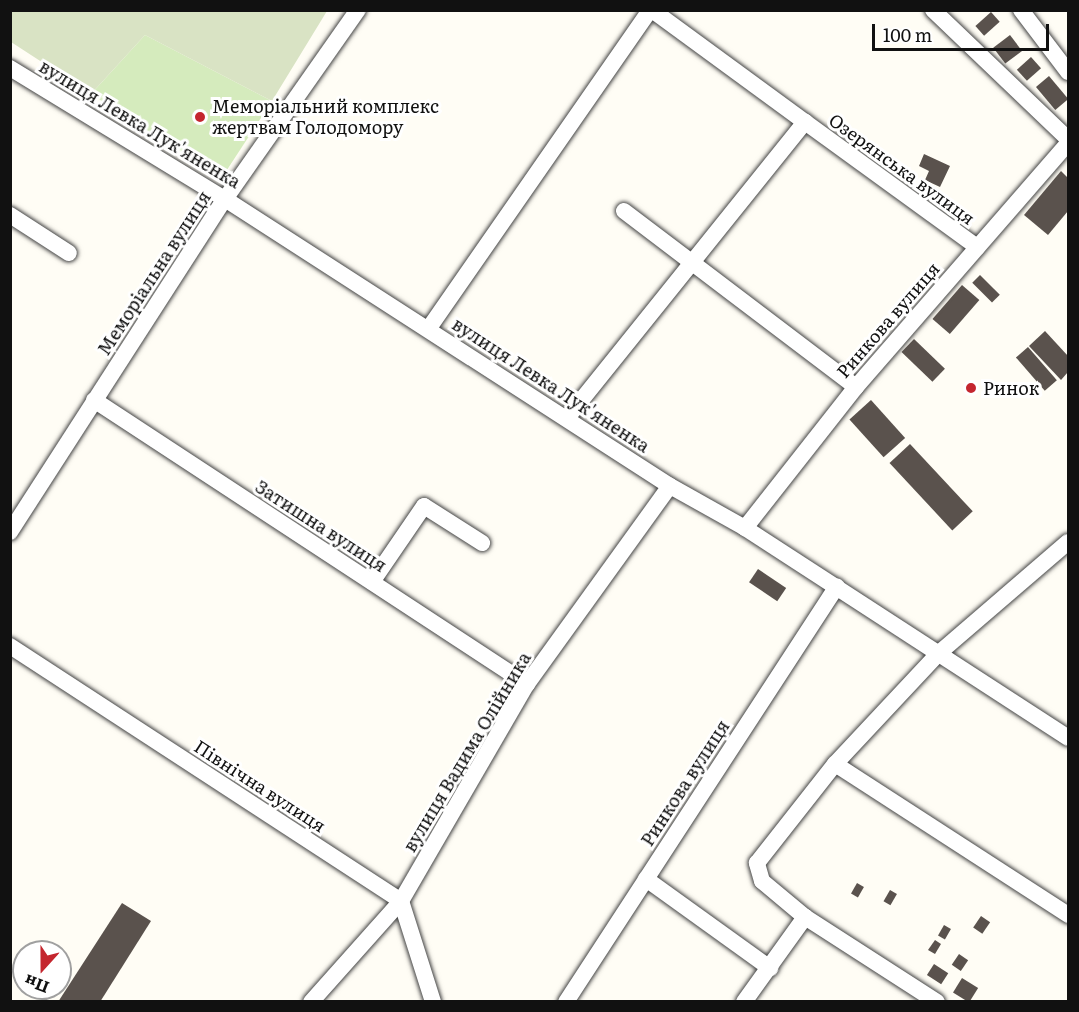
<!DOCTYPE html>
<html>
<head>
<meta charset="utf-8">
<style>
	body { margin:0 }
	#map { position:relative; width:1079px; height:1012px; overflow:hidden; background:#fffdf5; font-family:Literata,serif }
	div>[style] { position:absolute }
	.green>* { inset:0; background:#d5ebbd }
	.cemetery>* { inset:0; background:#d9e3c4 }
	.building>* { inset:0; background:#5a524d; transform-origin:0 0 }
	.roads { filter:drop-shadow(0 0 2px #444) drop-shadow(0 0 2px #444) }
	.minor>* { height:16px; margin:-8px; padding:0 8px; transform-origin:8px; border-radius:8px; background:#fff }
	.dots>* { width:16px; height:16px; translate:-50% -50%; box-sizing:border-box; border:3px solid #fff; border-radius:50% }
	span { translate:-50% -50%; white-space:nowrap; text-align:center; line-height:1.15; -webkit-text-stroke:6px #fff; paint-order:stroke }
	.poi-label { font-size:18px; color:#111 }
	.left { translate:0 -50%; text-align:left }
	.street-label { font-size:18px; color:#111 }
	.frame { position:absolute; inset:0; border:12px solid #111; pointer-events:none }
	.north { position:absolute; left:12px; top:940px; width:60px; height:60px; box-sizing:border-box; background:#fff; border:2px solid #a0a0a0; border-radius:50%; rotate:201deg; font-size:16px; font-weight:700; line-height:24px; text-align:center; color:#111 }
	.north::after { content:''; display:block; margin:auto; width:21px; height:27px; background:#c4262e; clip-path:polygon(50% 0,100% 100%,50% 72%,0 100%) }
	.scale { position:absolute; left:872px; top:24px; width:177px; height:27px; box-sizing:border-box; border:3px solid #111; border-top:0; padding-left:8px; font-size:18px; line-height:21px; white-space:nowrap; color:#111; -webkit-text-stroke:4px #fff; paint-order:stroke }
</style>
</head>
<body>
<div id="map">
	<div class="green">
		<div style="clip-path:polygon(145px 35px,272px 101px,221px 179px,91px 94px)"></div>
	</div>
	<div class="cemetery">
		<div style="clip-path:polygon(10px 11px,11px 10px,327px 11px,272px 101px,145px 35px,91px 94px,11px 42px)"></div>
	</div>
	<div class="building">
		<div style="left:991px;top:12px;width:13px;height:21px;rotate:48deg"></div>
		<div style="left:1010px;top:35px;width:20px;height:21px;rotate:53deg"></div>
		<div style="left:1031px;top:57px;width:15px;height:19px;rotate:48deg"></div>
		<div style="left:1049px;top:76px;width:30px;height:17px;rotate:50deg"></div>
		<div style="clip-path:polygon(924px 154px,950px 166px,940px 187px,925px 180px,929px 171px,919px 166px)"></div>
		<div style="clip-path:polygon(1061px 171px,1068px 178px,1068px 211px,1048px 235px,1024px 215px)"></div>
		<div style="left:980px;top:275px;width:28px;height:11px;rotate:45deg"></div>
		<div style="left:962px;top:285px;width:23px;height:45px;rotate:41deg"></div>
		<div style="clip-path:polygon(1045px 331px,1068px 356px,1068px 372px,1061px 380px,1029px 346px)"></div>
		<div style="left:914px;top:339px;width:43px;height:18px;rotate:44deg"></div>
		<div style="left:1028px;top:347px;width:44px;height:16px;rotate:49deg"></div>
		<div style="left:871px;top:400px;width:51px;height:29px;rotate:48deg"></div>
		<div style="left:910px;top:444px;width:92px;height:28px;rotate:47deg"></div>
		<div style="left:758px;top:569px;width:34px;height:16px;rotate:34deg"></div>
		<div style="left:857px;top:883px;width:8px;height:12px;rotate:30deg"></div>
		<div style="left:890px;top:890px;width:8px;height:13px;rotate:30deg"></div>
		<div style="clip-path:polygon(122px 903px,151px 921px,100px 1002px,58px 1002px)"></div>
		<div style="left:981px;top:916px;width:11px;height:14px;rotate:34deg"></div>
		<div style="left:944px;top:925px;width:8px;height:12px;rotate:30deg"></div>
		<div style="clip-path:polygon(935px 940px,941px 944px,935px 954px,928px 950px)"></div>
		<div style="left:959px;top:954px;width:11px;height:13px;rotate:34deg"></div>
		<div style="left:934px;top:964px;width:17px;height:13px;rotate:33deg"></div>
		<div style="left:962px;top:978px;width:19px;height:17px;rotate:32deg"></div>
	</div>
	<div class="roads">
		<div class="minor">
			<div style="left:652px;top:10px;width:190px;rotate:36.2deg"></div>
			<div style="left:933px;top:10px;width:187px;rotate:43.7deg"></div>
			<div style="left:1021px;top:10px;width:78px;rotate:52.8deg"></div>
			<div style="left:10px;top:68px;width:252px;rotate:31.4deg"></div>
			<div style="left:225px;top:199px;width:530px;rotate:32.82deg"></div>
			<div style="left:670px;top:486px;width:86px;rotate:29.2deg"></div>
			<div style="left:745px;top:528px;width:385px;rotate:33deg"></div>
			<div style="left:624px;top:211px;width:291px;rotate:37.2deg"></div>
			<div style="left:10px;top:215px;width:70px;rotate:32.8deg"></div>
			<div style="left:429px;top:328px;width:387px;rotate:-55.2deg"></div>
			<div style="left:94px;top:400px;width:518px;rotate:33.26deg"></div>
			<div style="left:567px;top:418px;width:380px;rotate:-51.2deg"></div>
			<div style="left:805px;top:122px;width:213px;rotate:36deg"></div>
			<div style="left:745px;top:528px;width:179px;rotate:-51.8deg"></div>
			<div style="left:856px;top:387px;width:323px;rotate:-49deg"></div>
			<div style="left:10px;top:532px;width:396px;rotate:-57.2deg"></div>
			<div style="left:225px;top:199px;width:231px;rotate:-54.9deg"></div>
			<div style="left:372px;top:582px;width:92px;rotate:-55.6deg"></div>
			<div style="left:424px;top:506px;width:69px;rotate:32.5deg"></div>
			<div style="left:10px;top:646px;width:467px;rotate:33.1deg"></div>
			<div style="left:401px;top:901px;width:106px;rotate:72.4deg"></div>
			<div style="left:835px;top:764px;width:278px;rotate:32.9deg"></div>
			<div style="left:646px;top:879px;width:153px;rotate:35.7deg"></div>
			<div style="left:311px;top:1002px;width:135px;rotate:-48.3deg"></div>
			<div style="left:401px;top:901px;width:251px;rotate:-59.9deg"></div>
			<div style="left:527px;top:684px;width:244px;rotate:-54.2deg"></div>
			<div style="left:566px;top:1002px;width:496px;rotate:-56.9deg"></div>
			<div style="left:744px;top:1002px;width:105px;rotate:-54.3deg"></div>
			<div style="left:937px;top:1002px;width:157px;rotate:-147.2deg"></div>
			<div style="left:805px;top:917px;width:56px;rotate:-140.1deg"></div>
			<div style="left:762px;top:881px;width:19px;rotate:-106deg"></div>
			<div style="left:757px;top:863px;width:126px;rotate:-51.8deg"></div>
			<div style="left:835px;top:764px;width:152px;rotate:-46.9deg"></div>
			<div style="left:939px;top:653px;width:170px;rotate:-40.7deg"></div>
		</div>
	</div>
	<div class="dots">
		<div style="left:200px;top:117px;background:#c4262e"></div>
		<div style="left:971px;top:388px;background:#c4262e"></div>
	</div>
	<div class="poi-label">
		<span class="left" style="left:212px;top:117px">Меморіальний комплекс<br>жертвам Голодомору</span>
		<span class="left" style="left:983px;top:388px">Ринок</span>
	</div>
	<div class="street-label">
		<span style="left:140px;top:124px;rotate:31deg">вулиця Левка Лук'яненка</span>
		<span style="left:902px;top:169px;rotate:36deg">Озерянська вулиця</span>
		<span style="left:154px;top:273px;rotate:-57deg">Меморіальна вулиця</span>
		<span style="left:888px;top:320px;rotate:-49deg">Ринкова вулиця</span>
		<span style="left:551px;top:385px;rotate:33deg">вулиця Левка Лук'яненка</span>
		<span style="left:321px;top:526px;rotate:33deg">Затишна вулиця</span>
		<span style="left:467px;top:752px;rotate:-59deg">вулиця Вадима Олійника</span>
		<span style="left:685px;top:783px;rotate:-57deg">Ринкова вулиця</span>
		<span style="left:260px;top:786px;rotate:33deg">Північна вулиця</span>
	</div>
	<div class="frame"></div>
	<div class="north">Пн</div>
	<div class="scale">100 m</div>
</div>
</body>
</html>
